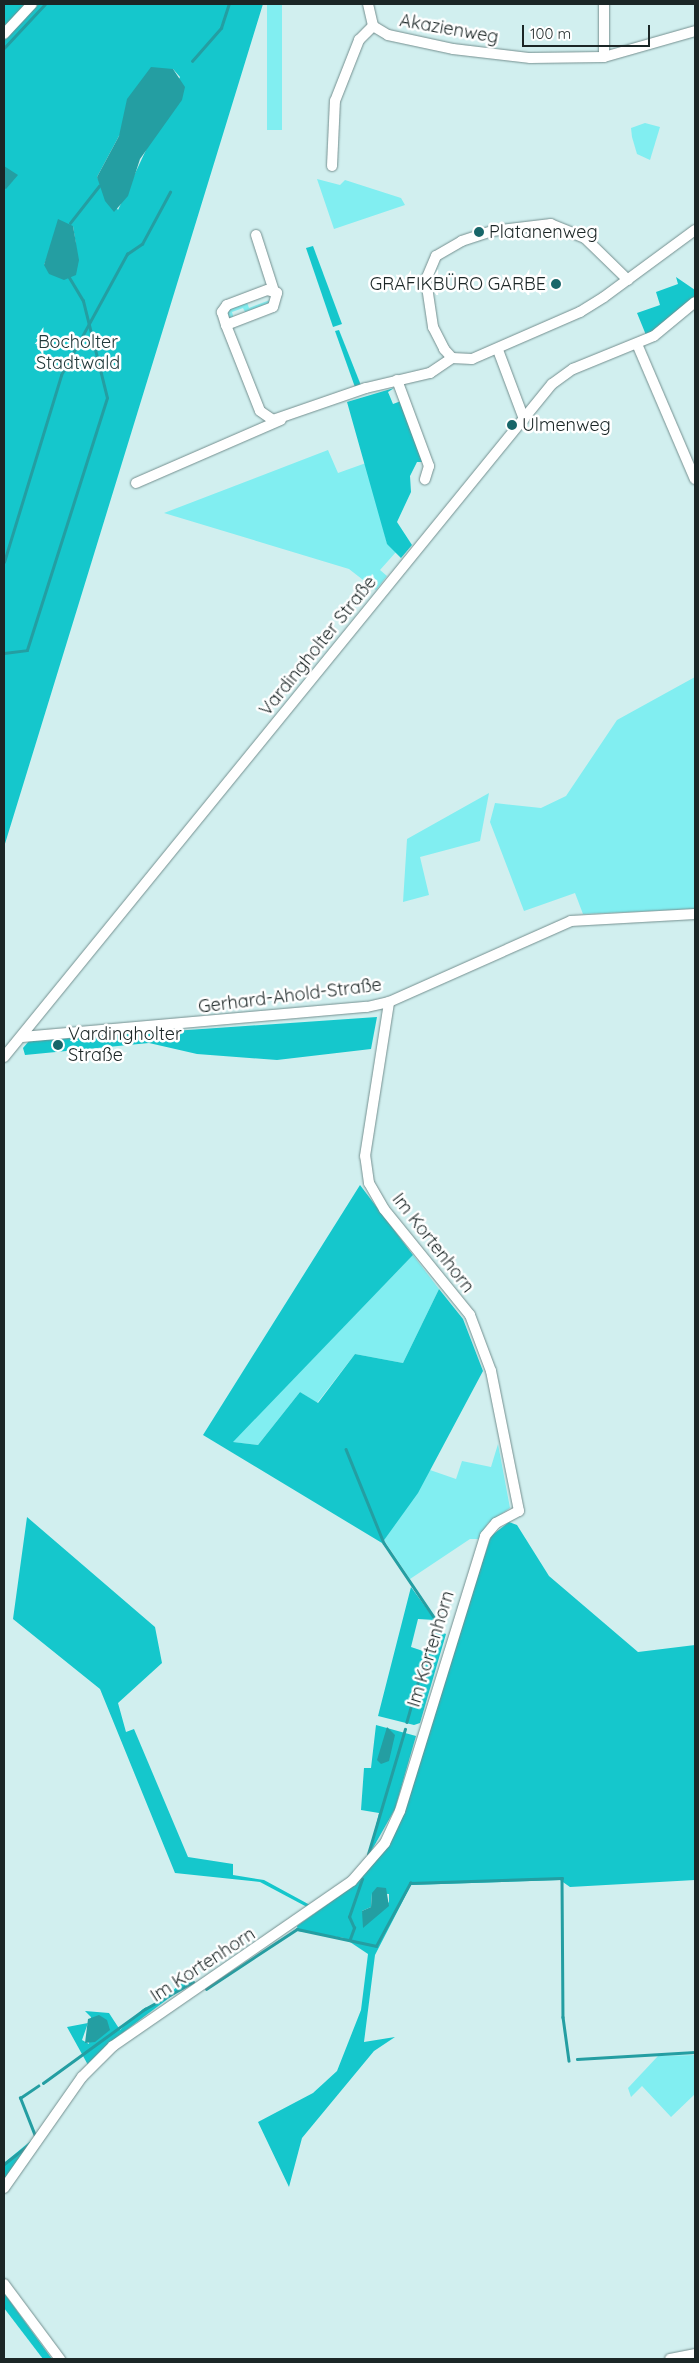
<!DOCTYPE html>
<html>
<head>
<meta charset="utf-8">
<style>
	body { margin:0 }
	#map { position:relative; width:699px; height:2363px; overflow:hidden; background:#d1efef; font-family:Quicksand,sans-serif }
	div>[style] { position:absolute }
	.green>* { inset:0; background:#81eef1; transform-origin:0 0 }
	.forest>* { inset:0; background:#15c7cc }
	.water>* { inset:0; background:#249ea2 }
	.stream>* { height:2.5px; margin:-1.25px; padding:0 1.25px; transform-origin:1.25px; border-radius:1.25px; background:#249ea2 }
	.roads { filter:drop-shadow(0 0 1px #748f8f) drop-shadow(0 0 1px #748f8f) }
	.minor>* { height:10px; margin:-5px; padding:0 5px; transform-origin:5px; border-radius:5px; background:#fff }
	.dots>* { width:14px; height:14px; translate:-50% -50%; box-sizing:border-box; border:2px solid #fff; border-radius:50% }
	span { translate:-50% -50%; white-space:nowrap; text-align:center; line-height:1.15; -webkit-text-stroke:5px #fff; paint-order:stroke }
	.street-label { font-size:18px; color:#1b2626 }
	.poi-label { font-size:18px; color:#1b2626 }
	.left { translate:0 -50%; text-align:left }
	.right { translate:-100% -50%; text-align:right }
	.park-label { font-size:18px; color:#20393a }
	.frame { position:absolute; inset:0; border:5px solid #1b2626; pointer-events:none }
	.scale { position:absolute; left:522px; top:25px; width:128px; height:22px; box-sizing:border-box; border:2px solid #1b2626; border-top:0; padding-left:6px; font-size:15px; line-height:18px; white-space:nowrap; color:#1b2626; -webkit-text-stroke:4px #fff; paint-order:stroke }
</style>
</head>
<body>
<div id="map">
	<div class="green">
		<div style="left:267px;top:4px;width:15px;height:126px"></div>
		<div style="clip-path:polygon(645px 123px,660px 127px,650px 160px,637px 154px,632px 137px,631px 128px)"></div>
		<div style="clip-path:polygon(317px 179px,340px 185px,345px 180px,401px 198px,405px 205px,334px 229px)"></div>
		<div style="clip-path:polygon(271px 293px,274px 301px,246px 314px,243px 308px,232px 312px,234px 319px,227px 317px,227px 310px,247px 302px,249px 308px,270px 300px)"></div>
		<div style="clip-path:polygon(328px 450px,338px 473px,366px 463px,387px 543px,396px 552px,380px 570px,387px 576px,376px 590px,349px 569px,164px 513px)"></div>
		<div style="clip-path:polygon(695px 677px,695px 909px,583px 914px,575px 893px,524px 911px,490px 822px,495px 803px,541px 808px,566px 796px,617px 720px)"></div>
		<div style="clip-path:polygon(489px 793px,480px 841px,420px 857px,429px 895px,403px 902px,407px 839px)"></div>
		<div style="clip-path:polygon(413px 1255px,439px 1289px,403px 1363px,355px 1354px,317px 1403px,300px 1392px,258px 1445px,232px 1442px)"></div>
		<div style="clip-path:polygon(498px 1444px,510px 1508px,488px 1523px,479px 1539px,470px 1539px,410px 1579px,384px 1540px,430px 1470px,456px 1479px,462px 1461px,491px 1467px)"></div>
		<div style="clip-path:polygon(695px 2055px,695px 2094px,671px 2117px,642px 2086px,631px 2097px,628px 2088px,658px 2056px)"></div>
	</div>
	<div class="forest">
		<div style="clip-path:polygon(evenodd,4px 4px,263px 4px,4px 847px,4px 4px,173px 69px,180px 77px,118px 210px,97px 177px,119px 136px,173px 69px,4px 4px,73px 226px,76px 245px,44px 265px,54px 240px,73px 226px)"></div>
		<div style="clip-path:polygon(313px 246px,342px 324px,333px 327px,306px 248px)"></div>
		<div style="clip-path:polygon(676px 277px,695px 290px,695px 297px,668px 324px,646px 335px,637px 313px,660px 305px,656px 292px,678px 284px)"></div>
		<div style="clip-path:polygon(339px 330px,362px 388px,356px 390px,335px 331px)"></div>
		<div style="clip-path:polygon(394px 388px,388px 392px,393px 404px,401px 401px,424px 462px,417px 462px,410px 476px,411px 492px,397px 522px,412px 545px,401px 558px,387px 544px,347px 402px)"></div>
		<div style="clip-path:polygon(377px 1017px,371px 1049px,277px 1060px,197px 1054px,149px 1043px,25px 1055px,23px 1048px,29px 1041px)"></div>
		<div style="clip-path:polygon(360px 1185px,413px 1255px,233px 1442px,258px 1445px,300px 1392px,318px 1403px,355px 1354px,403px 1363px,439px 1289px,463px 1319px,483px 1371px,418px 1493px,382px 1543px,203px 1435px)"></div>
		<div style="clip-path:polygon(27px 1517px,155px 1627px,162px 1663px,118px 1703px,126px 1732px,134px 1729px,188px 1857px,233px 1864px,233px 1875px,264px 1880px,310px 1905px,307px 1907px,260px 1882px,175px 1873px,100px 1689px,13px 1619px)"></div>
		<div style="clip-path:polygon(evenodd,509px 1522px,517px 1525px,549px 1576px,638px 1652px,695px 1645px,695px 1880px,570px 1887px,560px 1880px,411px 1885px,375px 1955px,364px 2042px,395px 2037px,374px 2051px,302px 2138px,289px 2187px,258px 2122px,313px 2093px,337px 2071px,361px 2010px,368px 1954px,344px 1938px,298px 1931px,297px 1926px,356px 1884px,388px 1844px,491px 1536px,509px 1522px,372px 1893px,389px 1894px,389px 1902px,367px 1924px,362px 1911px,371px 1907px,372px 1893px)"></div>
		<div style="clip-path:polygon(411px 1587px,435px 1620px,418px 1619px,411px 1647px,426px 1652px,433px 1629px,446px 1634px,420px 1723px,414px 1725px,378px 1716px)"></div>
		<div style="clip-path:polygon(376px 1725px,416px 1736px,395px 1809px,369px 1855px,379px 1813px,361px 1810px,364px 1768px,371px 1768px)"></div>
		<div style="clip-path:polygon(193px 1980px,117px 2037px,88px 2065px,67px 2027px,88px 2023px,82px 2040px,89px 2044px,91px 2017px,85px 2011px,109px 2013px,120px 2030px,143px 2009px,163px 2000px,182px 1982px)"></div>
		<div style="clip-path:polygon(33px 2139px,4px 2180px,4px 2163px)"></div>
		<div style="clip-path:polygon(4px 2293px,52px 2359px,43px 2359px,4px 2308px)"></div>
	</div>
	<div class="water">
		<div style="clip-path:polygon(151px 67px,173px 69px,185px 87px,182px 100px,140px 159px,128px 196px,114px 212px,105px 201px,97px 177px,119px 136px,127px 99px)"></div>
		<div style="clip-path:polygon(4px 166px,18px 175px,6px 189px,4px 188px)"></div>
		<div style="clip-path:polygon(58px 219px,73px 226px,79px 260px,76px 275px,64px 280px,49px 274px,44px 265px)"></div>
		<div style="clip-path:polygon(387px 1727px,395px 1735px,389px 1761px,381px 1764px,377px 1760px)"></div>
		<div style="clip-path:polygon(377px 1887px,386px 1888px,389px 1906px,363px 1928px,362px 1911px,371px 1907px,372px 1893px)"></div>
		<div style="clip-path:polygon(99px 2015px,107px 2020px,110px 2030px,95px 2042px,85px 2043px,88px 2019px)"></div>
	</div>
	<div class="stream">
		<div style="left:4px;top:48px;width:60px;rotate:-47deg"></div>
		<div style="left:192px;top:61px;width:44px;rotate:-48.7deg"></div>
		<div style="left:221px;top:28px;width:25px;rotate:-72deg"></div>
		<div style="left:70px;top:223px;width:47px;rotate:-51.9deg"></div>
		<div style="left:4px;top:562px;width:195px;rotate:-73deg"></div>
		<div style="left:61px;top:375px;width:138px;rotate:-61.4deg"></div>
		<div style="left:127px;top:254px;width:18px;rotate:-34deg"></div>
		<div style="left:142px;top:244px;width:59px;rotate:-61.7deg"></div>
		<div style="left:4px;top:653px;width:23px;rotate:-7deg"></div>
		<div style="left:27px;top:650px;width:264px;rotate:-72.4deg"></div>
		<div style="left:107px;top:398px;width:100px;rotate:-103.9deg"></div>
		<div style="left:83px;top:301px;width:27px;rotate:-121deg"></div>
		<div style="left:346px;top:1449px;width:101px;rotate:68deg"></div>
		<div style="left:384px;top:1543px;width:93px;rotate:56deg"></div>
		<div style="left:436px;top:1620px;width:106px;rotate:105.9deg"></div>
		<div style="left:368px;top:1854px;width:130px;rotate:-73.5deg"></div>
		<div style="left:350px;top:1939px;width:12px;rotate:-70deg"></div>
		<div style="left:354px;top:1928px;width:12px;rotate:-114deg"></div>
		<div style="left:349px;top:1917px;width:40px;rotate:-71.1deg"></div>
		<div style="left:206px;top:1989px;width:109px;rotate:-33.4deg"></div>
		<div style="left:297px;top:1929px;width:81px;rotate:12.1deg"></div>
		<div style="left:376px;top:1946px;width:72px;rotate:-61.6deg"></div>
		<div style="left:410px;top:1883px;width:152px;rotate:-1.9deg"></div>
		<div style="left:562px;top:1878px;width:139px;rotate:89.6deg"></div>
		<div style="left:563px;top:2017px;width:44px;rotate:82.2deg"></div>
		<div style="left:577px;top:2059px;width:118px;rotate:-3.4deg"></div>
		<div style="left:43px;top:2083px;width:126px;rotate:-36deg"></div>
		<div style="left:145px;top:2009px;width:55px;rotate:-29.4deg"></div>
		<div style="left:35px;top:2136px;width:41px;rotate:-111.5deg"></div>
		<div style="left:20px;top:2098px;width:22px;rotate:-34deg"></div>
		<div style="left:4px;top:2164px;width:37px;rotate:-38deg"></div>
	</div>
	<div class="roads">
		<div class="minor">
			<div style="left:368px;top:4px;width:23px;rotate:77deg"></div>
			<div style="left:373px;top:26px;width:17px;rotate:31deg"></div>
			<div style="left:388px;top:35px;width:66px;rotate:12.2deg"></div>
			<div style="left:453px;top:49px;width:78px;rotate:6.7deg"></div>
			<div style="left:530px;top:58px;width:74px;rotate:-0.8deg"></div>
			<div style="left:604px;top:57px;width:95px;rotate:-15.9deg"></div>
			<div style="left:604px;top:4px;width:53px;rotate:90deg"></div>
			<div style="left:4px;top:34px;width:41px;rotate:-47deg"></div>
			<div style="left:332px;top:166px;width:65px;rotate:-87.4deg"></div>
			<div style="left:335px;top:101px;width:66px;rotate:-68.5deg"></div>
			<div style="left:359px;top:40px;width:20px;rotate:-45deg"></div>
			<div style="left:256px;top:235px;width:59px;rotate:72.2deg"></div>
			<div style="left:628px;top:280px;width:60px;rotate:-135.7deg"></div>
			<div style="left:585px;top:238px;width:37px;rotate:-158deg"></div>
			<div style="left:551px;top:224px;width:59px;rotate:173.2deg"></div>
			<div style="left:492px;top:231px;width:32px;rotate:162deg"></div>
			<div style="left:462px;top:241px;width:30px;rotate:150deg"></div>
			<div style="left:436px;top:256px;width:26px;rotate:113deg"></div>
			<div style="left:426px;top:280px;width:48px;rotate:81.5deg"></div>
			<div style="left:433px;top:327px;width:25px;rotate:63deg"></div>
			<div style="left:444px;top:349px;width:12px;rotate:48deg"></div>
			<div style="left:452px;top:358px;width:20px;rotate:3deg"></div>
			<div style="left:472px;top:359px;width:118px;rotate:-23.5deg"></div>
			<div style="left:580px;top:312px;width:28px;rotate:-32deg"></div>
			<div style="left:604px;top:297px;width:113px;rotate:-36.4deg"></div>
			<div style="left:226px;top:325px;width:50px;rotate:-21deg"></div>
			<div style="left:273px;top:307px;width:15px;rotate:-74deg"></div>
			<div style="left:277px;top:293px;width:10px;rotate:-163deg"></div>
			<div style="left:267px;top:290px;width:43px;rotate:159.4deg"></div>
			<div style="left:227px;top:305px;width:9px;rotate:126deg"></div>
			<div style="left:222px;top:312px;width:14px;rotate:73deg"></div>
			<div style="left:226px;top:325px;width:92px;rotate:68.4deg"></div>
			<div style="left:260px;top:411px;width:16px;rotate:35deg"></div>
			<div style="left:273px;top:420px;width:98px;rotate:-19deg"></div>
			<div style="left:366px;top:388px;width:66px;rotate:-13.2deg"></div>
			<div style="left:430px;top:373px;width:27px;rotate:-34deg"></div>
			<div style="left:637px;top:344px;width:147px;rotate:66.8deg"></div>
			<div style="left:498px;top:350px;width:74px;rotate:69.4deg"></div>
			<div style="left:397px;top:380px;width:92px;rotate:69.6deg"></div>
			<div style="left:429px;top:466px;width:14px;rotate:107deg"></div>
			<div style="left:136px;top:483px;width:158px;rotate:-23.5deg"></div>
			<div style="left:22px;top:1037px;width:346px;rotate:-5deg"></div>
			<div style="left:367px;top:1007px;width:23px;rotate:-13deg"></div>
			<div style="left:389px;top:1002px;width:199px;rotate:-24deg"></div>
			<div style="left:571px;top:921px;width:124px;rotate:-3.2deg"></div>
			<div style="left:4px;top:1057px;width:868px;rotate:-50.85deg"></div>
			<div style="left:552px;top:384px;width:26px;rotate:-36deg"></div>
			<div style="left:573px;top:369px;width:87px;rotate:-22.2deg"></div>
			<div style="left:654px;top:336px;width:53px;rotate:-39.7deg"></div>
			<div style="left:4px;top:2188px;width:136px;rotate:-54.9deg"></div>
			<div style="left:82px;top:2077px;width:44px;rotate:-45deg"></div>
			<div style="left:113px;top:2046px;width:290px;rotate:-34.6deg"></div>
			<div style="left:352px;top:1881px;width:50px;rotate:-49deg"></div>
			<div style="left:385px;top:1843px;width:35px;rotate:-65deg"></div>
			<div style="left:400px;top:1811px;width:288px;rotate:-72.8deg"></div>
			<div style="left:485px;top:1536px;width:17px;rotate:-50deg"></div>
			<div style="left:496px;top:1523px;width:26px;rotate:-28deg"></div>
			<div style="left:519px;top:1511px;width:143px;rotate:-101.3deg"></div>
			<div style="left:491px;top:1371px;width:60px;rotate:-110.6deg"></div>
			<div style="left:470px;top:1315px;width:136px;rotate:-129.1deg"></div>
			<div style="left:384px;top:1209px;width:30px;rotate:-120deg"></div>
			<div style="left:369px;top:1183px;width:27px;rotate:-98deg"></div>
			<div style="left:365px;top:1156px;width:156px;rotate:-81.1deg"></div>
			<div style="left:4px;top:2284px;width:94px;rotate:53.3deg"></div>
			<div style="left:670px;top:2359px;width:25px;rotate:-11deg"></div>
		</div>
	</div>
	<div class="dots">
		<div style="left:479px;top:232px;background:#186669"></div>
		<div style="left:556px;top:284px;background:#186669"></div>
		<div style="left:512px;top:425px;background:#186669"></div>
		<div style="left:58px;top:1045px;background:#186669"></div>
	</div>
	<div class="street-label">
		<span style="left:449px;top:29px;rotate:10deg">Akazienweg</span>
		<span style="left:318px;top:646px;rotate:-51deg">Vardingholter Straße</span>
		<span style="left:290px;top:996px;rotate:-7deg">Gerhard-Ahold-Straße</span>
		<span style="left:433px;top:1243px;rotate:52deg">Im Kortenhorn</span>
		<span style="left:431px;top:1649px;rotate:-73deg">Im Kortenhorn</span>
		<span style="left:203px;top:1965px;rotate:-33deg">Im Kortenhorn</span>
	</div>
	<div class="poi-label">
		<span class="left" style="left:489px;top:232px">Platanenweg</span>
		<span class="right" style="left:546px;top:284px">GRAFIKBÜRO GARBE</span>
		<span class="left" style="left:522px;top:425px">Ulmenweg</span>
		<span class="left" style="left:68px;top:1045px">Vardingholter<br>Straße</span>
	</div>
	<div class="park-label">
		<span style="left:78px;top:353px">Bocholter<br>Stadtwald</span>
	</div>
	<div class="frame"></div>
	<div class="scale">100 m</div>
</div>
</body>
</html>
